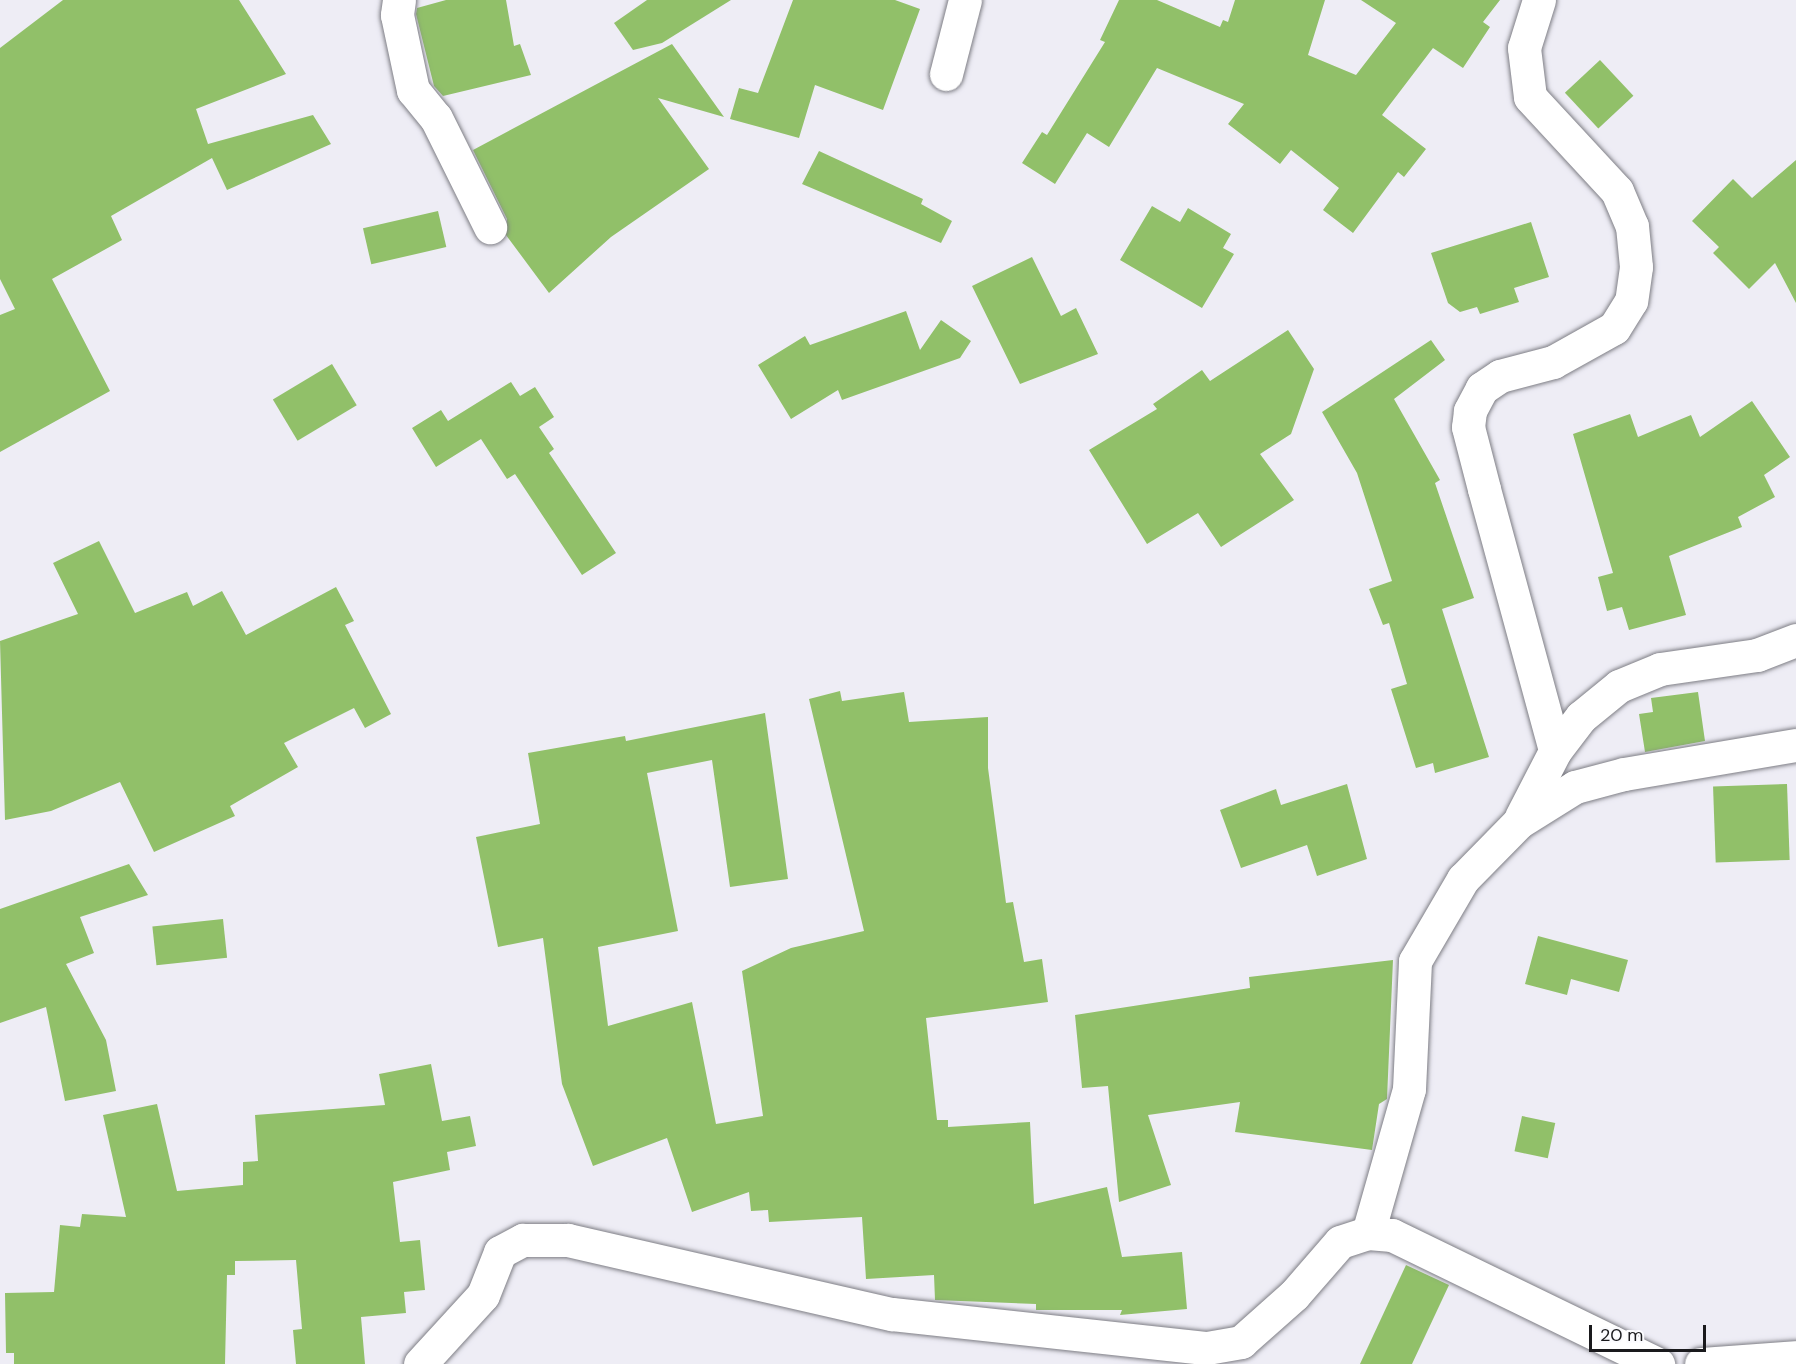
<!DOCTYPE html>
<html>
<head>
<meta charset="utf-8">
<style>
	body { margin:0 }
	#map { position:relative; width:1796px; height:1364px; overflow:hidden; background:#eeedf5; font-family:"DM Sans",sans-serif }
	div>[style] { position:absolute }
	.building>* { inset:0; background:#91c069; transform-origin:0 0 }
	.roads { filter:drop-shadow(0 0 2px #7e7e85) drop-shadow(0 0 2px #7e7e85) }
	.minor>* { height:33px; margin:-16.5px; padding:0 16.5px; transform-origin:16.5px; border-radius:16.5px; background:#fff }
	span { translate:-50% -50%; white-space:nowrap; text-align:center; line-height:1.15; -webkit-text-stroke:5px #fbfbfe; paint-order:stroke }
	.scale { position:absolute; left:1589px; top:1325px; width:117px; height:27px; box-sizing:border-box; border:3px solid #1a1a1d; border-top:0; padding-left:8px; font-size:18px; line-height:21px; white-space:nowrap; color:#1a1a1d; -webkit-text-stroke:4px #fbfbfe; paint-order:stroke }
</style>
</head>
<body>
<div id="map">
	<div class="building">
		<div style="clip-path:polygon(63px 0,239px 0,286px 74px,196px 109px,208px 144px,313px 115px,331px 144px,227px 190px,212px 158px,111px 216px,122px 240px,52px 279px,110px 391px,0 452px,0 315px,15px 309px,0 279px,0 48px)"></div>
		<div style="clip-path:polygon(446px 0,506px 0,514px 46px,520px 44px,531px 75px,443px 96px,434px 86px,416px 14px,417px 8px)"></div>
		<div style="clip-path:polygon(647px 0,731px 0,662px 43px,633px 50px,614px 23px)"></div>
		<div style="clip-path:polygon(793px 0,895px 0,920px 9px,883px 110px,815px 85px,799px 138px,730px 119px,739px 88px,758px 93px)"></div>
		<div style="clip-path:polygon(1119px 0,1157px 0,1220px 27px,1223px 20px,1228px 22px,1235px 0,1325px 0,1308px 55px,1356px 75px,1396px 23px,1361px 0,1500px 0,1483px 22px,1490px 27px,1463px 68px,1433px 48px,1382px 115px,1426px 149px,1404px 177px,1398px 172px,1353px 233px,1323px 210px,1339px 188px,1291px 150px,1280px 164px,1228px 124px,1244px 104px,1157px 68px,1109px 147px,1087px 133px,1055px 184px,1022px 163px,1042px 132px,1047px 135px,1105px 42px,1100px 40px)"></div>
		<div style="clip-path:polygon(672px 44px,724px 117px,658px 98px,709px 169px,611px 237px,549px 293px,506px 235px,507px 219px,473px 150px)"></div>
		<div style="left:1600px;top:60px;width:49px;height:48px;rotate:47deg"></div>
		<div style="clip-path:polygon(819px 151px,923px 199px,921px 204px,952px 221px,941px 243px,802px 184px)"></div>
		<div style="clip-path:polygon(1796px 160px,1796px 303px,1775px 263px,1749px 289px,1713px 253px,1719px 247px,1692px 221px,1733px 179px,1752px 198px)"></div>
		<div style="clip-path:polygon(1152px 206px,1180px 222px,1188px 208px,1231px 234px,1223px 248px,1234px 254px,1202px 308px,1120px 260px)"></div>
		<div style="left:438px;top:211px;width:37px;height:77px;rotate:77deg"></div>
		<div style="clip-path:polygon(1531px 222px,1549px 277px,1514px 288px,1519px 302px,1480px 314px,1477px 307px,1460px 312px,1448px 303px,1431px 253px)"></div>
		<div style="clip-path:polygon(1032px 257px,1061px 316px,1076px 308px,1098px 354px,1020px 384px,972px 286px)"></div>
		<div style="clip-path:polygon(906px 311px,920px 350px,941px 320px,971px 341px,960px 358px,842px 400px,838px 390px,791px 419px,758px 365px,805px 336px,810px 345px)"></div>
		<div style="clip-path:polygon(1288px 330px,1314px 369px,1291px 434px,1260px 454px,1294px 500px,1221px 547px,1198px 513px,1147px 544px,1089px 450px,1157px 409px,1153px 404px,1202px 370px,1210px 381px)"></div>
		<div style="clip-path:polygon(1431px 340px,1445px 360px,1394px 399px,1440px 480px,1435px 483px,1474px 598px,1442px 609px,1489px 757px,1435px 773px,1433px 763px,1416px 768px,1391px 689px,1407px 684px,1389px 623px,1383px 625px,1369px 589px,1392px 581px,1357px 473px,1322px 412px)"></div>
		<div style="left:332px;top:364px;width:48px;height:69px;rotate:59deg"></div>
		<div style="clip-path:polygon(511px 382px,520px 396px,535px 387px,554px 417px,539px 427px,554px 449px,549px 453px,616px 553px,582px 575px,515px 474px,507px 479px,481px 439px,436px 467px,412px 428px,441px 410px,448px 421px)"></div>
		<div style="clip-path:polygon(1752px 401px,1790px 457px,1764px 475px,1775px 497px,1738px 517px,1742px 527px,1669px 556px,1686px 615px,1629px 630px,1622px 607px,1607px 611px,1598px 577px,1613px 573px,1573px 434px,1630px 414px,1638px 437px,1691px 415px,1700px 437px)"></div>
		<div style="clip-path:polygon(99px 541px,135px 613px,187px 592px,193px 606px,222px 591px,246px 635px,336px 587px,354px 621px,345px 625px,391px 714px,365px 728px,354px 708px,284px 743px,298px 767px,230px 806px,235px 816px,154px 852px,120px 782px,51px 811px,5px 820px,0 641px,78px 614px,53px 563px)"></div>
		<div style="clip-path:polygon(840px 691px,842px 701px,904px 692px,909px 722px,988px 717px,988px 768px,1006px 903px,1013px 902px,1024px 962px,1042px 959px,1048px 1002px,926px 1018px,937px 1120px,948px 1120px,948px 1127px,1030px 1122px,1034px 1204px,1107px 1187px,1122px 1257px,1182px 1252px,1187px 1309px,1120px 1315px,1122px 1310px,1036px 1310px,1036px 1304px,935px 1300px,934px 1275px,866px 1279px,862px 1217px,769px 1222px,768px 1210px,751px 1211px,749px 1192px,692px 1212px,667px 1138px,593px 1166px,562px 1084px,543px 938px,498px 947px,476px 837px,540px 824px,528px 753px,625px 736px,626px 741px,765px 713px,788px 879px,730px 887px,712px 760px,647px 773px,678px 931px,598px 947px,608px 1026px,692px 1002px,716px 1124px,763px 1116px,742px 971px,791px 948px,864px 931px,809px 699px)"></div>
		<div style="clip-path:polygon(1698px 692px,1705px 741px,1645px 752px,1639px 714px,1653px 712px,1651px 698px)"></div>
		<div style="clip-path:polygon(1347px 784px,1367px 859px,1317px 876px,1307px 845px,1241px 868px,1220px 810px,1276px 789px,1281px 805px)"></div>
		<div style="left:1787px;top:784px;width:76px;height:74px;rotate:88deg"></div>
		<div style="clip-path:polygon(129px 864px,148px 895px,80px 917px,94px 953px,66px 964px,106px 1040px,116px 1091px,65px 1101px,46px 1007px,0 1023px,0 909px)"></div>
		<div style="left:223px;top:919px;width:39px;height:71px;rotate:84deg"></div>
		<div style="clip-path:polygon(1538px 936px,1628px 960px,1619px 992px,1571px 979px,1567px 995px,1525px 984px)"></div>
		<div style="clip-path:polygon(1393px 960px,1387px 1099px,1379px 1104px,1372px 1150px,1235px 1132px,1240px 1102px,1148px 1115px,1171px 1185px,1119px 1202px,1108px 1086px,1082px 1088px,1075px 1015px,1250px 988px,1249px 977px)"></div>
		<div style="clip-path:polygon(431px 1064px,442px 1121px,470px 1116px,476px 1146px,447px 1152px,450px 1170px,393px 1182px,400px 1242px,420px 1240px,425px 1290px,404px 1292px,406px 1313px,361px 1317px,365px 1364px,296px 1364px,293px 1330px,302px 1329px,296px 1260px,235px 1261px,235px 1275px,227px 1275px,225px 1364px,14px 1364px,14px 1353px,6px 1353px,5px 1293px,54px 1292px,60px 1225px,80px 1227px,82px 1214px,126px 1217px,103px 1115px,157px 1104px,177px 1191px,243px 1185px,243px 1162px,258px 1161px,255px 1115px,385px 1105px,379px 1074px)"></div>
		<div style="left:1522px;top:1116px;width:34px;height:36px;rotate:12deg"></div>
		<div style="clip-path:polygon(1406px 1265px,1449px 1285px,1412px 1364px,1360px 1364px)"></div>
	</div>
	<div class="roads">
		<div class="minor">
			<div style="left:399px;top:0;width:15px;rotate:98deg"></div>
			<div style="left:397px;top:15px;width:77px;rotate:78deg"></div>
			<div style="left:413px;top:90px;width:36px;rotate:51deg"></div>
			<div style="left:436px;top:118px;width:122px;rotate:63.6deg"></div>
			<div style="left:1539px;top:0;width:50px;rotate:107.4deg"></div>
			<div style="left:1524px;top:48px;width:49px;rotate:83deg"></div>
			<div style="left:1530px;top:97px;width:128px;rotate:47.2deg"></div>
			<div style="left:1617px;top:191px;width:38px;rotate:67deg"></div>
			<div style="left:1632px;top:226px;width:41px;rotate:84.4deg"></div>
			<div style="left:1636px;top:267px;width:34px;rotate:98deg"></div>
			<div style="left:1631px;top:301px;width:32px;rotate:122deg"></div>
			<div style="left:1614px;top:328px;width:70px;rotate:150.9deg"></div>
			<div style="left:1553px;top:362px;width:55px;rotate:165.2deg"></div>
			<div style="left:1500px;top:376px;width:22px;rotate:146deg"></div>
			<div style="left:1482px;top:388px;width:26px;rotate:118deg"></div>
			<div style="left:1470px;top:411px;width:16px;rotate:97deg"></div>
			<div style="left:1468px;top:427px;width:64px;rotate:75.5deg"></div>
			<div style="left:1484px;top:489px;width:271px;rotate:74.8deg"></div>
			<div style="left:946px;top:74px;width:76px;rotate:-75.6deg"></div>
			<div style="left:1521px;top:817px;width:74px;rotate:-62.7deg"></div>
			<div style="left:1555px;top:751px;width:43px;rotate:-52.6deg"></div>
			<div style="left:1581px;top:717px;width:49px;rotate:-39.2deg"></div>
			<div style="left:1619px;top:686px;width:44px;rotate:-22.5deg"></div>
			<div style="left:1660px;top:669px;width:98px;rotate:-8.2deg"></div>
			<div style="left:1757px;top:655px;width:42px;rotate:-21deg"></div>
			<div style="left:1368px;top:1233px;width:150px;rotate:-74.1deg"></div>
			<div style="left:1409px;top:1089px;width:128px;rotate:-87.3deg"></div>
			<div style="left:1415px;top:961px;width:95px;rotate:-59.7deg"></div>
			<div style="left:1463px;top:879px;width:80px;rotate:-45.5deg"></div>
			<div style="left:1519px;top:822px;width:66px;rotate:-32deg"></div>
			<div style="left:1575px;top:787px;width:51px;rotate:-14.9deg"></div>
			<div style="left:1624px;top:774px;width:174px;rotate:-9.6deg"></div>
			<div style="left:420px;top:1364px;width:93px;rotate:-47.6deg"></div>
			<div style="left:483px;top:1295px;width:46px;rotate:-68.4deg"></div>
			<div style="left:500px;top:1252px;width:26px;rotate:-28deg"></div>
			<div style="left:523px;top:1240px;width:45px"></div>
			<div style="left:568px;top:1240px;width:332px;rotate:12.9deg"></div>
			<div style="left:892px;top:1314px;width:317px;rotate:6.2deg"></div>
			<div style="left:1207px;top:1348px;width:35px;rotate:-10deg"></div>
			<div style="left:1241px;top:1342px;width:71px;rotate:-41.6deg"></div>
			<div style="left:1294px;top:1295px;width:70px;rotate:-49deg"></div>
			<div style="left:1340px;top:1242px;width:29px;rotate:-18deg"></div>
			<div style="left:1368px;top:1233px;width:24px;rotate:5deg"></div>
			<div style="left:1392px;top:1235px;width:296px;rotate:25.9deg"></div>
			<div style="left:1701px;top:1364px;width:95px;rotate:-4.2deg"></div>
		</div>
	</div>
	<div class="scale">20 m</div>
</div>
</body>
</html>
